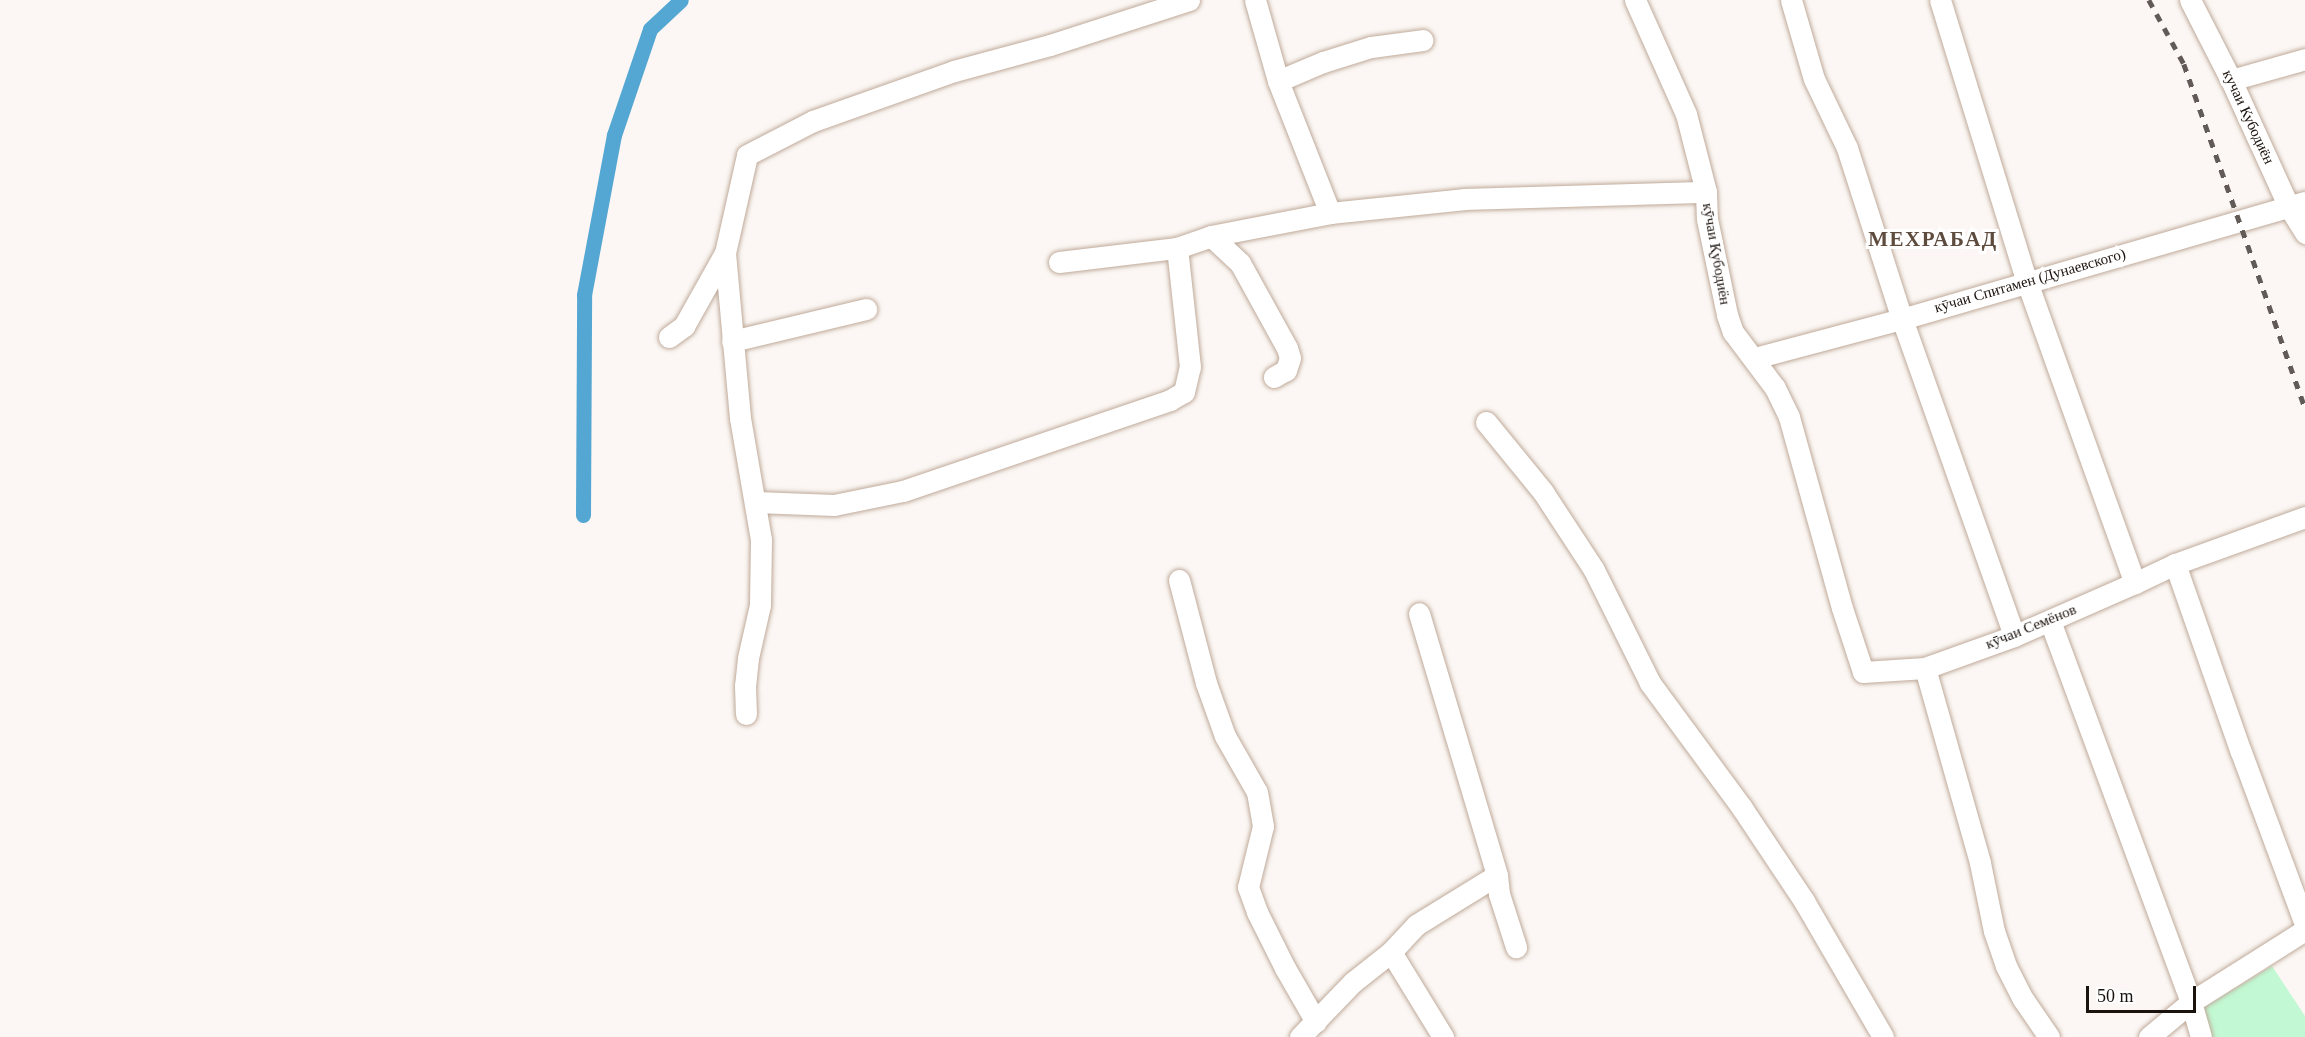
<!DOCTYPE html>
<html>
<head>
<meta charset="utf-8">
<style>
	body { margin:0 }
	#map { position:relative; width:2305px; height:1037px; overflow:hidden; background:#fcf7f4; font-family:Georgia,serif }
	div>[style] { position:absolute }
	.green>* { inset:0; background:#c2f8d3 }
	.canal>* { height:15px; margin:-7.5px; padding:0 7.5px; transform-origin:7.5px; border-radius:7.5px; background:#53a7d2 }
	.roads { filter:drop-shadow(0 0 2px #bfaa9a) drop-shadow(0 0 2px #bfaa9a) }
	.minor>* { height:21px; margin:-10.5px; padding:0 10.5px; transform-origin:10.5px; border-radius:10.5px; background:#fff }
	.rail>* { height:4.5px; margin-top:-2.25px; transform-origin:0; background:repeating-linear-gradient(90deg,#615a56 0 8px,transparent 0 16px) }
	span { translate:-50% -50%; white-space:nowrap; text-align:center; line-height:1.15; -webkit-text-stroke:6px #fff; paint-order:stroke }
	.street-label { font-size:15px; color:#1a120d }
	.district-label { font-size:21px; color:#5d4b3e; font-weight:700; letter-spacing:1.5px }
	.scale { position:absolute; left:2086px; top:986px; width:110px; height:27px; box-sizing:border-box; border:3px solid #1a120d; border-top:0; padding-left:8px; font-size:18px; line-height:21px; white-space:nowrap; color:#1a120d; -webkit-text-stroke:4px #fff; paint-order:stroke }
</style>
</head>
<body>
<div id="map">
	<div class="green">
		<div style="clip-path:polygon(2272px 966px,2305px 1016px,2305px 1037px,2203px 1037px,2198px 1011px)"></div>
	</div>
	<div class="canal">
		<div style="left:583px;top:515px;width:220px;rotate:-89.7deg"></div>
		<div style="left:584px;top:295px;width:163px;rotate:-79.4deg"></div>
		<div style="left:614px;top:135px;width:112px;rotate:-71.2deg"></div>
		<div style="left:650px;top:29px;width:42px;rotate:-43.1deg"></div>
	</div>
	<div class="roads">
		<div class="minor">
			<div style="left:1255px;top:0;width:84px;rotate:74.1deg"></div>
			<div style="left:1278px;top:81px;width:142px;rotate:68.5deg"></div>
			<div style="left:1635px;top:0;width:125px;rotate:65.9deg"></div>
			<div style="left:1686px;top:114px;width:81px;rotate:75.6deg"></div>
			<div style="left:1706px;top:192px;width:27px;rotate:88deg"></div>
			<div style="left:1707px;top:219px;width:98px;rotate:78.2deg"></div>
			<div style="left:1727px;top:315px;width:18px;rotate:71deg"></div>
			<div style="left:1733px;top:332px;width:70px;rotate:53.1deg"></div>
			<div style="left:1775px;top:388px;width:32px;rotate:64deg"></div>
			<div style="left:1789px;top:417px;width:198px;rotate:74.5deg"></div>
			<div style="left:1842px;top:608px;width:67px;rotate:71.8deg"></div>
			<div style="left:1863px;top:672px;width:62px;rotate:-3.7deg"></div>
			<div style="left:1925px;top:668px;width:95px;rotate:-19.8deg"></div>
			<div style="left:2014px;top:636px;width:132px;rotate:-23.7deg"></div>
			<div style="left:1791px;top:0;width:82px;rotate:73.8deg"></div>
			<div style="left:1814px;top:79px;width:76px;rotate:64.4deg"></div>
			<div style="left:1847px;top:148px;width:180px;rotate:72.2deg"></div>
			<div style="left:1902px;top:319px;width:336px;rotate:70.5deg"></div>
			<div style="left:1940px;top:0;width:295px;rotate:72.9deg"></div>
			<div style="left:2027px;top:282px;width:320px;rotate:70.3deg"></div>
			<div style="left:2135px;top:583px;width:44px;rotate:-25.4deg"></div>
			<div style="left:2175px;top:564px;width:138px;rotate:-19.9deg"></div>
			<div style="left:2190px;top:0;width:90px;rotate:62.9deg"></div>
			<div style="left:2231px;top:80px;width:140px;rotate:65.5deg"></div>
			<div style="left:2289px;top:207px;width:31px;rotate:58deg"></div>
			<div style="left:2231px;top:80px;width:77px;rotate:-15.8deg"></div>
			<div style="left:1278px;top:81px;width:49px;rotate:-22.9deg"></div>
			<div style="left:1323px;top:62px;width:50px;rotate:-17.4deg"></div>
			<div style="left:1371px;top:47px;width:52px;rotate:-7.7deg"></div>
			<div style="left:1211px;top:236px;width:40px;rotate:43deg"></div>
			<div style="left:1240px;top:263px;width:97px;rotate:61.1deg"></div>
			<div style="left:1287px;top:348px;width:10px;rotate:73deg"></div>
			<div style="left:1290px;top:358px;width:13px;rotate:108deg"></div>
			<div style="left:1286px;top:370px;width:14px;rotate:150deg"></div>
			<div style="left:725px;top:253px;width:166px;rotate:84.8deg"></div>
			<div style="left:740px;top:418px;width:124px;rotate:80.2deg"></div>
			<div style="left:761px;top:540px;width:65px;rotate:90.9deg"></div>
			<div style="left:760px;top:605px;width:54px;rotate:102.8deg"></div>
			<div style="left:748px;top:658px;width:28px;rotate:96deg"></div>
			<div style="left:745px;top:686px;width:28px;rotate:88deg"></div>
			<div style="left:1059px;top:262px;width:119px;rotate:-6.8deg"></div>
			<div style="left:1177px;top:248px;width:36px;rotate:-19deg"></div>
			<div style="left:1211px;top:236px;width:121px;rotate:-10.9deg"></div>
			<div style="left:1330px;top:213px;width:136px;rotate:-5.9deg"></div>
			<div style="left:1465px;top:199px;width:241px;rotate:-1.7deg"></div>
			<div style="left:669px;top:337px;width:19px;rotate:-36deg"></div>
			<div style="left:684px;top:326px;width:84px;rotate:-60.7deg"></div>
			<div style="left:725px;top:253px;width:100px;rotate:-77.3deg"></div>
			<div style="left:747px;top:155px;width:74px;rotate:-27.3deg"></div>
			<div style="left:813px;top:121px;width:150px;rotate:-19.5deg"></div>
			<div style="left:954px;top:71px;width:99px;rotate:-15.2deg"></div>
			<div style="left:1050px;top:45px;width:146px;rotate:-17.9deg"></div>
			<div style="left:732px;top:341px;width:138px;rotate:-13.4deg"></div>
			<div style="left:1755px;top:358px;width:152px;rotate:-14.9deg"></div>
			<div style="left:1902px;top:319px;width:420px;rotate:-16.2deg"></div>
			<div style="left:1486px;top:422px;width:90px;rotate:50.8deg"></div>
			<div style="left:1543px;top:492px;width:93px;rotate:56.8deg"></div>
			<div style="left:1594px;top:570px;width:126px;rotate:63.6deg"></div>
			<div style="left:1650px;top:683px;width:155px;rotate:53.6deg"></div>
			<div style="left:1742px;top:808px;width:112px;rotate:56.3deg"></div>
			<div style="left:1804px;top:901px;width:157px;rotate:59.8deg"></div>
			<div style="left:756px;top:502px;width:78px;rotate:2.2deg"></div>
			<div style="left:834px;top:505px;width:70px;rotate:-11.5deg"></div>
			<div style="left:903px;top:491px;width:282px;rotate:-18.8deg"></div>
			<div style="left:1170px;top:400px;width:16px;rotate:-30deg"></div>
			<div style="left:1184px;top:392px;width:26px;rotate:-77deg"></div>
			<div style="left:1190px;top:367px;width:120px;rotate:-96.2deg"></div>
			<div style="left:2175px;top:564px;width:199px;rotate:70.7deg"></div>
			<div style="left:2241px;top:752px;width:184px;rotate:69.6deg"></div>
			<div style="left:1179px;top:580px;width:106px;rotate:75.3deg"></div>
			<div style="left:1206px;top:683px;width:56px;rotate:70.3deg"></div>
			<div style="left:1225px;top:736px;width:64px;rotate:60.3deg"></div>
			<div style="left:1257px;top:792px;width:35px;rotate:80deg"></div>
			<div style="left:1263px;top:826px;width:63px;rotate:103.8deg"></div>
			<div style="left:1248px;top:887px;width:27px;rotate:70deg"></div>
			<div style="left:1257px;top:912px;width:63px;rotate:63.4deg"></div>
			<div style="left:1285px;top:968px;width:62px;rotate:60.1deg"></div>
			<div style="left:2050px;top:621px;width:406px;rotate:69.7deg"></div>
			<div style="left:2191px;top:1002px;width:36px;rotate:74deg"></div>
			<div style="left:1925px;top:668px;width:203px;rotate:74.2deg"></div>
			<div style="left:1980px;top:863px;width:69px;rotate:78.4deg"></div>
			<div style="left:1994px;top:931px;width:37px;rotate:71deg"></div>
			<div style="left:2006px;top:966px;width:37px;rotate:63deg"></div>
			<div style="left:2023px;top:999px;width:46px;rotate:55.6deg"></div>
			<div style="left:1497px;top:875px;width:19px;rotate:84deg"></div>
			<div style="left:1499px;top:894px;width:56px;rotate:72.2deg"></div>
			<div style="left:1391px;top:952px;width:37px;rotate:-47deg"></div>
			<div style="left:1416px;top:925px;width:95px;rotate:-31.7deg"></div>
			<div style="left:1497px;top:875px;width:273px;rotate:-106.6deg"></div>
			<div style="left:1300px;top:1037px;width:76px;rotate:-46.1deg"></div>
			<div style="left:1353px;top:982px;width:48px;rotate:-38.3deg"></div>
			<div style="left:1391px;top:952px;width:100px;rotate:58.5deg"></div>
			<div style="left:2149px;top:1037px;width:55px;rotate:-39.8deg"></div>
			<div style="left:2191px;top:1002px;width:135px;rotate:-32.3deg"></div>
		</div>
	</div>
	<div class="rail">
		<div style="left:2149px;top:0;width:73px;rotate:61.3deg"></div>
		<div style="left:2184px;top:64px;width:365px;rotate:70.6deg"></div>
	</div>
	<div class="street-label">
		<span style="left:2248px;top:117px;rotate:65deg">кучаи Кубодиён</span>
		<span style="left:1716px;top:254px;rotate:80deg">кӯчаи Қубодиён</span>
		<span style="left:2030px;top:281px;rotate:-16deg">кӯчаи Спитамен (Дунаевского)</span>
		<span style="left:2031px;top:627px;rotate:-22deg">кӯчаи Семёнов</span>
	</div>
	<div class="district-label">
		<span style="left:1933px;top:239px">МЕХРАБАД</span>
	</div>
	<div class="scale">50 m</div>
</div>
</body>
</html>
